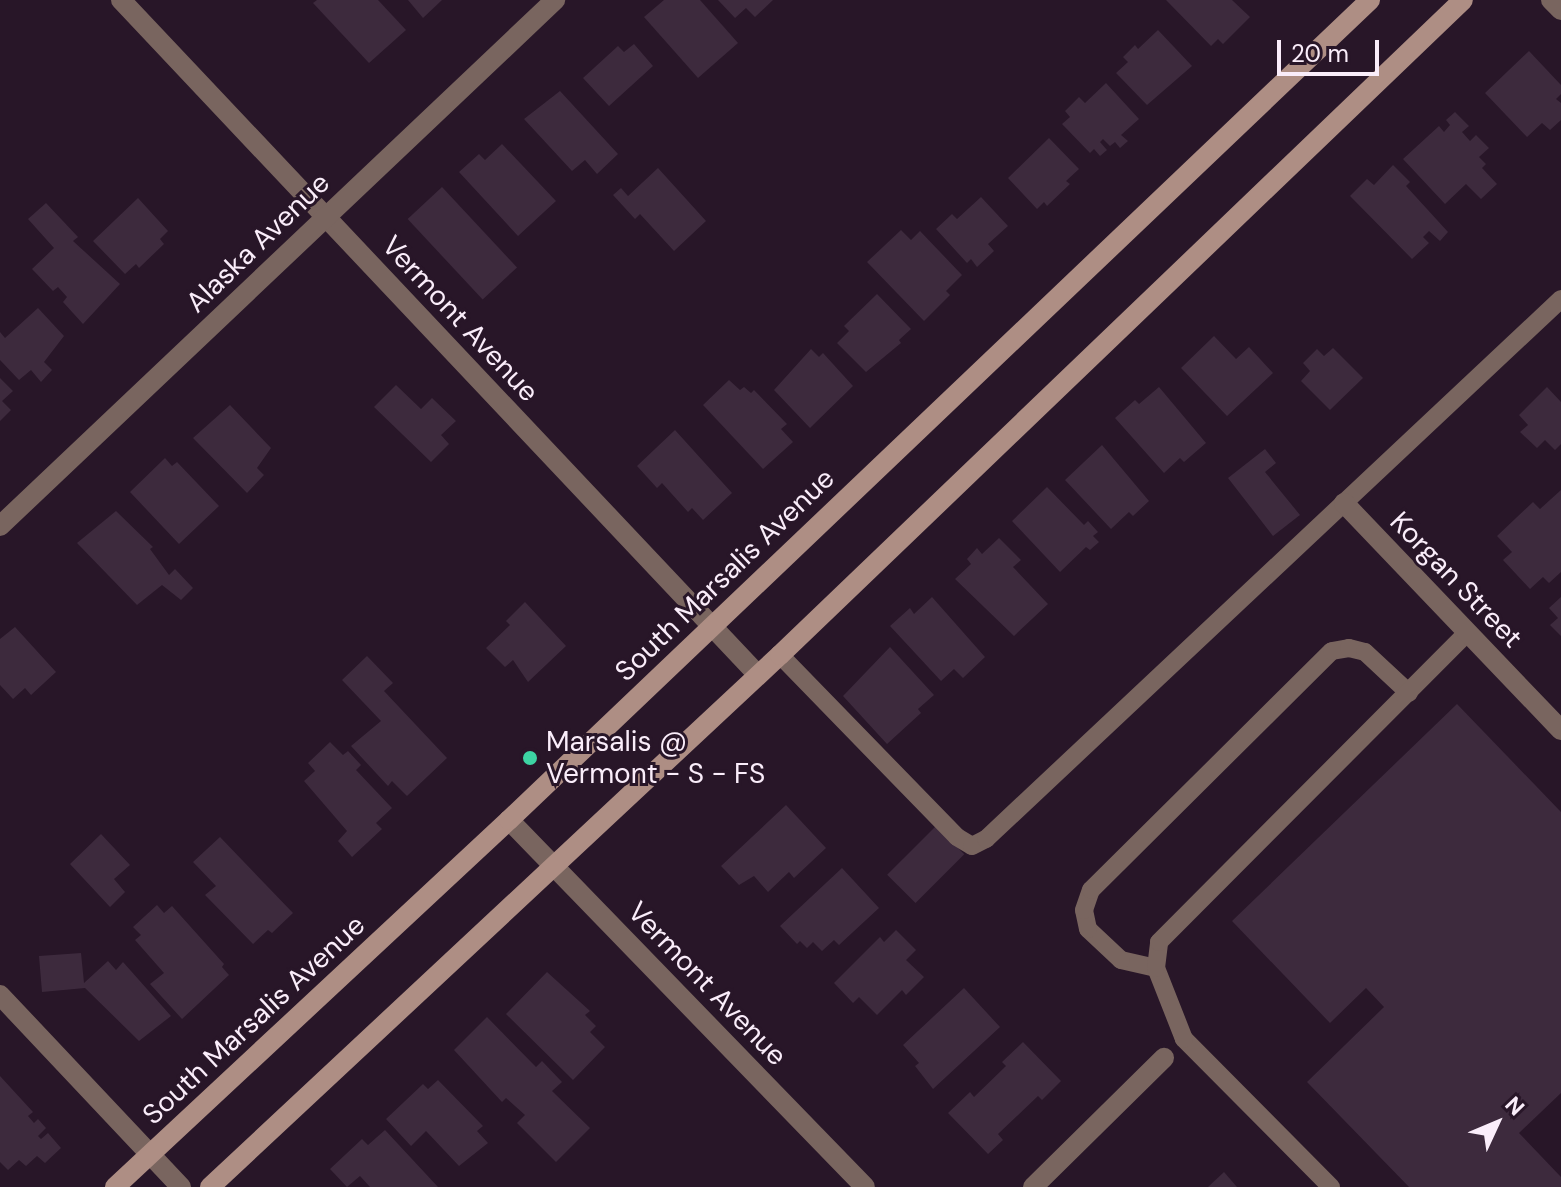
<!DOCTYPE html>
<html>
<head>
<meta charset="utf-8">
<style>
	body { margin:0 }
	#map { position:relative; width:1561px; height:1187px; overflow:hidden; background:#281628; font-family:"DM Sans",sans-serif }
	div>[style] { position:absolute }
	.building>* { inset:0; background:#3d2a3d; transform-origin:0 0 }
	.service>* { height:18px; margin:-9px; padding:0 9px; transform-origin:9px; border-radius:9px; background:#79655f }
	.minor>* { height:20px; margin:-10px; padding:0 10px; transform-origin:10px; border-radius:10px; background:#79655f }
	.secondary>* { height:20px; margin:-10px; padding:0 10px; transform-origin:10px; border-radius:10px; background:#ae8e84 }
	.dots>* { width:22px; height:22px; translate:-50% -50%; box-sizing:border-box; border:4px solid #281628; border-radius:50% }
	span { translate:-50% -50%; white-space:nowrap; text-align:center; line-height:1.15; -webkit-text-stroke:6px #281628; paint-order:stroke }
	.street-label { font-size:28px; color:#faedfa }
	.poi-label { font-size:28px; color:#faedfa }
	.left { translate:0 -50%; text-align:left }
	.north { position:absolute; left:1457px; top:1083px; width:80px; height:80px; -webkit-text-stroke:6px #281628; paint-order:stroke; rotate:46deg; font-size:22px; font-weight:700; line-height:32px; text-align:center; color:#faedfa }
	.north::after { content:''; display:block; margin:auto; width:28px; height:36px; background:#faedfa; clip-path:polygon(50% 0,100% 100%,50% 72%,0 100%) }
	.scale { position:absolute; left:1277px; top:40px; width:102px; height:36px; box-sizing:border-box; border:4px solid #faedfa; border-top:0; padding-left:10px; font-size:24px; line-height:28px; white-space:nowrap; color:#faedfa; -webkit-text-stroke:6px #281628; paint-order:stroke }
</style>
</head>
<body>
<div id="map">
	<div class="building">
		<div style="clip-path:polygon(317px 0,378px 0,406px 30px,369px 63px,313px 3px)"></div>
		<div style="clip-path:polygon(408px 0,442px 0,423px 18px)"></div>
		<div style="clip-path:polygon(664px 0,700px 0,738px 43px,698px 78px,644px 17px)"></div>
		<div style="clip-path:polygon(718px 0,773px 0,755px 17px,746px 8px,735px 18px)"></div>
		<div style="clip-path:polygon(1166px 0,1232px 0,1250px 17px,1223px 44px,1218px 39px,1211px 46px)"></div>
		<div style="clip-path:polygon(1158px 30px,1192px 66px,1147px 105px,1116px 73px,1128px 62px,1123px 57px,1135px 45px,1138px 49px)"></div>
		<div style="clip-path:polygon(634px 44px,653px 66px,609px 106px,583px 78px,618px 46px,624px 52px)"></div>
		<div style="clip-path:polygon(1529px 51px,1561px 85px,1561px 94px,1556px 99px,1561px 103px,1561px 120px,1550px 130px,1542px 123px,1527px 137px,1485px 93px)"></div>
		<div style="clip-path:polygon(1106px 83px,1139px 119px,1121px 135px,1128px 141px,1120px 148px,1115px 142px,1110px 146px,1103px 139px,1100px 142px,1107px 150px,1100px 156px,1094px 149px,1090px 153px,1062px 124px,1070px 117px,1065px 111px,1079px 97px,1085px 103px)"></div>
		<div style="clip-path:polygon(560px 91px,618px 154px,597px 174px,585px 160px,572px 171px,524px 119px)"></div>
		<div style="clip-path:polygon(1455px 112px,1469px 126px,1462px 132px,1470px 141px,1476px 135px,1489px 148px,1479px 157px,1486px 164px,1482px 168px,1497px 184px,1481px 199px,1466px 184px,1445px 204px,1403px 159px,1439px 126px,1444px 132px,1450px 125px,1446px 120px)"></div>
		<div style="clip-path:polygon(1049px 138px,1079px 169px,1066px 181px,1070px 184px,1047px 206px,1044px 202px,1037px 209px,1008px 178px)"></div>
		<div style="clip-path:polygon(502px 144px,556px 201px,518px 236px,459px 172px,479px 154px,485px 160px)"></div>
		<div style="clip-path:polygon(1393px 165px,1410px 182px,1406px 186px,1448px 232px,1440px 241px,1429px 231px,1423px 237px,1429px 243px,1412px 259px,1350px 196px,1367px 179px,1374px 185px)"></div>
		<div style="clip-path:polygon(658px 168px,706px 221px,674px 251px,640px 214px,635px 219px,613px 195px,621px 188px,628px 196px)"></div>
		<div style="left:442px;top:187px;width:110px;height:47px;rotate:47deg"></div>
		<div style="clip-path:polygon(981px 197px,1008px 226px,988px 244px,994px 251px,977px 267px,971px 259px,967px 263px,936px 229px,952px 214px,957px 219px)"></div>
		<div style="clip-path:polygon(138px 198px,168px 231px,160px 239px,164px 244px,139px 268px,136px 264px,125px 274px,93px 241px)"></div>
		<div style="clip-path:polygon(46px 203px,78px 237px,73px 241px,120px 284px,83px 324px,63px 302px,67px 297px,58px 287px,53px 291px,32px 269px,54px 248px,28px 219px)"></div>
		<div style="clip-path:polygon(901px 230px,911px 240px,920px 231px,962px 275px,946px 291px,950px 295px,924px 321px,867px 262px)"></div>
		<div style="clip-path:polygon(877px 294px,911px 329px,899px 340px,901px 343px,866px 372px,837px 343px,849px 331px,844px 326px)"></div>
		<div style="clip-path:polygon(38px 308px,64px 336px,44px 362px,52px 370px,41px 382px,31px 370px,19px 380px,0 360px,0 332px,5px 338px)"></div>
		<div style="clip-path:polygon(1214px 336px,1236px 359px,1249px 347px,1273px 373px,1227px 416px,1181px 368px)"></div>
		<div style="clip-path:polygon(1333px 348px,1363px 378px,1330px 410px,1301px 381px,1310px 371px,1303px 363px,1317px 349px,1324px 356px)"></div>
		<div style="clip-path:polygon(811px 349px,819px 357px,823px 353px,853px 386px,810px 428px,774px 390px)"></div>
		<div style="clip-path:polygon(0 378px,13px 391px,2px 401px,11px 410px,0 421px)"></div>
		<div style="clip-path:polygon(729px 380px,740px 390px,744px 387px,751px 393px,754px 390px,787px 424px,781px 429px,793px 442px,763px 469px,703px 405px)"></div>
		<div style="clip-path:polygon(396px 385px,421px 409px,432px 398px,456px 421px,441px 435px,449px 444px,431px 462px,374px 407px)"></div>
		<div style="clip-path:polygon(1159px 387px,1206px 443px,1184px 462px,1180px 458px,1164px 473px,1115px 418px,1135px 400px,1139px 404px)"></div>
		<div style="clip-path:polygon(1547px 387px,1561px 402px,1561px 444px,1555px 450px,1545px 440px,1537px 448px,1520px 432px,1528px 425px,1519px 415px)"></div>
		<div style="clip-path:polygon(230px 405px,271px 448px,257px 468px,264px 475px,247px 493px,193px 438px)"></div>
		<div style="clip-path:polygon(675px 430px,732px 493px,703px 520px,692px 508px,688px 512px,662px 483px,657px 488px,637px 466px)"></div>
		<div style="clip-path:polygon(1102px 445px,1149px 501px,1133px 516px,1129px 512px,1111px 529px,1065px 480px)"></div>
		<div style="clip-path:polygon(1265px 449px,1276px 463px,1265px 472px,1300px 515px,1273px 536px,1228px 478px)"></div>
		<div style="clip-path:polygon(165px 458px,172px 466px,177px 462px,219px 506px,179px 544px,130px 492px)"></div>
		<div style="clip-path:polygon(1047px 487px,1084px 525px,1088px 521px,1098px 532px,1093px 536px,1099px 542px,1090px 550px,1086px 547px,1060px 572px,1012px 521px)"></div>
		<div style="clip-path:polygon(1561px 490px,1561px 572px,1549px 583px,1543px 577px,1530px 589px,1503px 560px,1512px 552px,1497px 536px,1533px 502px,1540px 509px)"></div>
		<div style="clip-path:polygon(116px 511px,153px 547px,150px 549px,169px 575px,175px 569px,193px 588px,181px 600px,162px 585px,137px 605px,77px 543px)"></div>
		<div style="clip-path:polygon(999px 538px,1021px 560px,1013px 567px,1048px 604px,1014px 636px,955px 579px,971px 564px,967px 559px,977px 548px,982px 554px)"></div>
		<div style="clip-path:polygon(932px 597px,985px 657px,963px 678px,954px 669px,941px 681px,890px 626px,910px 608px,914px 614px)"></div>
		<div style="clip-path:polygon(1561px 597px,1561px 636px,1550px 625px,1558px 618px,1549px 608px)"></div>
		<div style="clip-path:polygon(525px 602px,566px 646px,528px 682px,513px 660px,505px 667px,486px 648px,510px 625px,506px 621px)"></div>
		<div style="clip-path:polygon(15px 627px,56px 672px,31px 695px,25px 688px,13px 699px,0 685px,0 639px)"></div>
		<div style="clip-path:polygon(890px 647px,934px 695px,918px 709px,921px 713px,887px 744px,843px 696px)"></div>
		<div style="clip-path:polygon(367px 656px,393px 683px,384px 691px,447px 758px,407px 796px,392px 781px,388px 786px,351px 746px,381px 721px,342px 680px)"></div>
		<div style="clip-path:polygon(1457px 704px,1561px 812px,1561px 1093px,1519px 1133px,1561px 1177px,1561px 1187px,1409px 1187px,1307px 1082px,1384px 1007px,1366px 988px,1330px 1023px,1232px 921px)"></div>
		<div style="clip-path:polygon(330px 742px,343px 755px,348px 751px,361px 765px,356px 770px,392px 808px,376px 823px,382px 829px,352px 857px,338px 841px,347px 831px,304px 781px,315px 771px,308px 763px)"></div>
		<div style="clip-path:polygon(786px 805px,826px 848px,794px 878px,789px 872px,768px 892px,754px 876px,739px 885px,721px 866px)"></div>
		<div style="left:936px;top:826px;width:40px;height:69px;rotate:45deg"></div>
		<div style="clip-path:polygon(101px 834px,130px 865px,114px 879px,125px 892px,110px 907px,70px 864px)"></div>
		<div style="clip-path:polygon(220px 837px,293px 913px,272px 933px,268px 930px,253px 944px,205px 895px,216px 886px,193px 862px)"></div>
		<div style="clip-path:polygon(842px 868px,879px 908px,839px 945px,834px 940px,822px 951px,813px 942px,807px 948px,800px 941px,797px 944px,780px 926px)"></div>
		<div style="clip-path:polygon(157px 905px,164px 913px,172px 906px,224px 964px,222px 967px,229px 975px,182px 1019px,150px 984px,164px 973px,135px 940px,141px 935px,133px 927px)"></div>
		<div style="clip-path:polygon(896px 930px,916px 950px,906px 960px,924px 977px,906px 995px,902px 990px,877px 1015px,859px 997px,853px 1003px,834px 983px,880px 937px,884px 942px)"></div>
		<div style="clip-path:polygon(81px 953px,84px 983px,108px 961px,116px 970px,123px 962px,171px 1016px,139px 1041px,85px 988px,42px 992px,39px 956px)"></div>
		<div style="clip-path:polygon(547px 972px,590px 1011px,585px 1015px,596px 1026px,590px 1032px,605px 1047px,573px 1080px,506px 1014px)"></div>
		<div style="clip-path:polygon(964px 988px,1000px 1027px,933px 1089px,915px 1066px,919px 1063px,903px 1045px)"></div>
		<div style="clip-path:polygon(487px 1017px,536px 1067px,542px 1061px,562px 1082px,552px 1091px,590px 1128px,556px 1162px,517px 1123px,525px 1115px,506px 1098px,502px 1102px,454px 1050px)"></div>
		<div style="clip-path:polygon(1023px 1042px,1061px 1081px,1042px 1100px,1038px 1096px,998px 1134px,1003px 1140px,988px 1154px,948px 1113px,970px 1092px,974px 1097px,1006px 1066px,1002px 1062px)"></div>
		<div style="clip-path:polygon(0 1076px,33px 1112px,28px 1116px,34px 1123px,38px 1119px,46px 1128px,38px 1136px,41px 1139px,48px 1133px,61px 1148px,45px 1163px,37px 1156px,26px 1166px,19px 1160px,8px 1170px,0 1162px)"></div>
		<div style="clip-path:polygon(438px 1080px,483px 1126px,477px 1131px,488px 1143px,459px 1166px,426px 1131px,411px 1146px,386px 1119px,423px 1084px,428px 1089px)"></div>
		<div style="clip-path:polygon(385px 1130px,438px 1187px,370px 1187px,360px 1176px,347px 1187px,330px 1169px,362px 1139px,368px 1145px)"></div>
		<div style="clip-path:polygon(1224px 1172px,1237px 1187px,1208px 1187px)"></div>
	</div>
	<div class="service">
		<div style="left:780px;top:655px;width:254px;rotate:45.8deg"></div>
		<div style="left:957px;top:837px;width:17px;rotate:31deg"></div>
		<div style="left:972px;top:846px;width:16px;rotate:-27deg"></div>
		<div style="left:986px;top:839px;width:789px;rotate:-43.2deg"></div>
		<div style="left:1156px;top:968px;width:36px;rotate:-167deg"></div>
		<div style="left:1121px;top:960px;width:45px;rotate:-136.8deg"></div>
		<div style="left:1088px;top:929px;width:19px;rotate:-102deg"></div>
		<div style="left:1084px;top:910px;width:21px;rotate:-71deg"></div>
		<div style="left:1091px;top:890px;width:339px;rotate:-44.8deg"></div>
		<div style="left:1332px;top:651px;width:17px;rotate:-10deg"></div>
		<div style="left:1349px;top:648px;width:16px;rotate:14deg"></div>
		<div style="left:1365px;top:652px;width:60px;rotate:43deg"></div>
		<div style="left:1331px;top:1187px;width:209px;rotate:-134.8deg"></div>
		<div style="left:1184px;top:1039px;width:76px;rotate:-111.5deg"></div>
		<div style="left:1156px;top:968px;width:26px;rotate:-83deg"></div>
		<div style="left:1159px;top:942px;width:436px;rotate:-45.1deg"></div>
	</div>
	<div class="minor">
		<div style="left:121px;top:0;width:928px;rotate:46.66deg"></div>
		<div style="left:1551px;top:0;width:14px;rotate:45deg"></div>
		<div style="left:1344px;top:503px;width:314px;rotate:46.3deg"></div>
		<div style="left:0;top:526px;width:765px;rotate:-43.46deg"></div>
		<div style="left:509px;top:820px;width:511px;rotate:45.87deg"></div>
		<div style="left:0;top:995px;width:264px;rotate:46.7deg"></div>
		<div style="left:1033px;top:1187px;width:184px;rotate:-44.6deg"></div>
	</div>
	<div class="secondary">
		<div style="left:115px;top:1187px;width:538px;rotate:-42.97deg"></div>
		<div style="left:509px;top:820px;width:1189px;rotate:-43.6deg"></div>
		<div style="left:210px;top:1187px;width:780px;rotate:-43.03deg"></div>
		<div style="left:780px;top:655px;width:946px;rotate:-43.8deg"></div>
	</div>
	<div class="dots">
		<div style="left:530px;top:758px;background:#3dd4a3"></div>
	</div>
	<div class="street-label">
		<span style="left:258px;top:243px;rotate:-44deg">Alaska Avenue</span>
		<span style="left:460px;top:319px;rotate:47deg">Vermont Avenue</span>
		<span style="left:725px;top:575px;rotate:-44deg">South Marsalis Avenue</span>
		<span style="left:1456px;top:580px;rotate:46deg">Korgan Street</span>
		<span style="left:707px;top:984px;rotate:46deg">Vermont Avenue</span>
		<span style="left:254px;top:1020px;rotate:-43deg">South Marsalis Avenue</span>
	</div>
	<div class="poi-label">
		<span class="left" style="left:546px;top:758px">Marsalis @<br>Vermont - S - FS</span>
	</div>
	<div class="north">N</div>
	<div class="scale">20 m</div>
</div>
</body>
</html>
